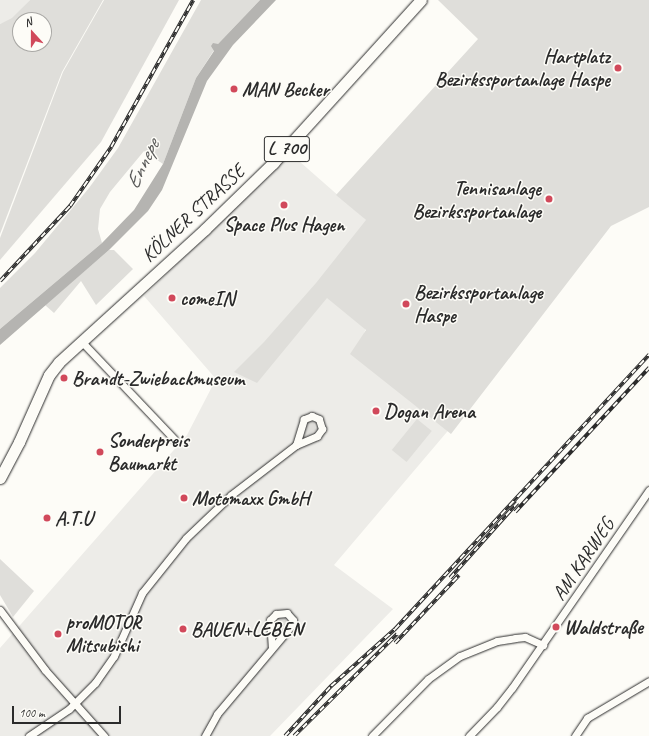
<!DOCTYPE html>
<html>
<head>
<meta charset="utf-8">
<style>
	body { margin:0 }
	#map { position:relative; width:649px; height:736px; overflow:hidden; background:#fdfcf7; font-family:Caveat,sans-serif }
	div>[style] { position:absolute }
	.built>* { inset:0; background:#edece8 }
	.green>* { inset:0; background:#dfdeda; transform-origin:0 0 }
	.water>* { inset:0; background:#b5b4b1 }
	.roads { filter:drop-shadow(0 0 1px #2b2b2b) drop-shadow(0 0 1px #2b2b2b) }
	.street>* { height:7px; margin:-3.5px; padding:0 3.5px; transform-origin:3.5px; border-radius:3.5px; background:#fdfcf7 }
	.primary>* { height:11px; margin:-5.5px; padding:0 5.5px; transform-origin:5.5px; border-radius:5.5px; background:#fdfcf7 }
	.rail>* { height:3.5px; margin-top:-1.75px; transform-origin:0; background:repeating-linear-gradient(90deg,#fdfcf7 0 6px,#2b2b2b 0 12px); box-sizing:border-box; border-block:1px solid #2b2b2b }
	.dots>* { width:11px; height:11px; translate:-50% -50%; box-sizing:border-box; border:2px solid #fdfcf7; border-radius:50% }
	span { translate:-50% -50%; white-space:nowrap; text-align:center; line-height:1.15; -webkit-text-stroke:3px #fdfcf7; paint-order:stroke }
	.shield-label span { padding:1px 3px; background:#fdfcf7; border:1px solid; border-radius:3px; -webkit-text-stroke-width:0 }
	.shield-label { font-size:19px; color:#2b2b2b; font-weight:700 }
	.poi-label { font-size:20px; color:#2b2b2b; font-weight:700 }
	.right { translate:-100% -50%; text-align:right }
	.left { translate:0 -50%; text-align:left }
	.street-label { font-size:20px; color:#2b2b2b }
	.water-label { font-size:21px; color:#5b5b5a; font-style:italic }
	.north { position:absolute; left:12px; top:12px; width:40px; height:40px; box-sizing:border-box; background:#fdfcf7; border:1px solid #a9a8a5; border-radius:50%; rotate:339deg; font-size:11px; font-weight:700; line-height:16px; text-align:center; color:#2b2b2b }
	.north::after { content:''; display:block; margin:auto; width:14px; height:18px; background:#d1495b; clip-path:polygon(50% 0,100% 100%,50% 72%,0 100%) }
	.scale { position:absolute; left:12px; top:706px; width:109px; height:18px; box-sizing:border-box; border:2px solid #2b2b2b; border-top:0; padding-left:5px; font-size:12px; line-height:14px; white-space:nowrap; color:#2b2b2b; -webkit-text-stroke:3px #fdfcf7; paint-order:stroke }
</style>
</head>
<body>
<div id="map">
	<div class="built">
		<div style="clip-path:polygon(0 0,30px 0,12px 19px,0 24px)"></div>
		<div style="clip-path:polygon(evenodd,291px 154px,373px 226px,367px 322px,358px 359px,452px 426px,334px 565px,393px 609px,270px 736px,0 736px,0 648px,187px 435px,216px 379px,144px 296px,291px 154px,275px 620px,286px 626px,277px 636px,274px 624px,275px 620px)"></div>
	</div>
	<div class="green">
		<div style="clip-path:polygon(evenodd,30px 0,103px 0,62px 72px,0 234px,0 24px,12px 18px,30px 0,20px 20px,44px 20px,44px 44px,20px 44px,20px 20px)"></div>
		<div style="clip-path:polygon(104px 0,179px 0,101px 142px,0 260px,0 238px,63px 72px)"></div>
		<div style="clip-path:polygon(201px 0,260px 0,218px 44px,196px 78px,163px 164px,144px 151px,110px 192px,100px 209px,98px 229px,102px 243px,0 329px,0 288px,35px 253px,89px 188px,118px 148px)"></div>
		<div style="clip-path:polygon(438px 0,649px 0,649px 207px,611px 226px,451px 434px,350px 354px,366px 330px,327px 298px,257px 383px,234px 372px,264px 342px,316px 283px,366px 220px,336px 195px,478px 39px)"></div>
		<div style="clip-path:polygon(109px 250px,114px 250px,133px 269px,96px 305px,81px 281px,54px 313px,45px 305px)"></div>
		<div style="left:417px;top:419px;width:19px;height:40px;rotate:39deg"></div>
		<div style="clip-path:polygon(309px 421px,314px 423px,316px 430px,302px 439px,305px 423px)"></div>
		<div style="clip-path:polygon(0 559px,34px 591px,13px 617px,0 595px)"></div>
		<div style="clip-path:polygon(279px 617px,285px 618px,287px 623px,277px 636px,275px 621px)"></div>
	</div>
	<div class="water">
		<div style="clip-path:polygon(260px 0,276px 0,233px 45px,207px 81px,162px 190px,148px 211px,109px 250px,0 345px,0 329px,102px 243px,134px 210px,163px 164px,196px 78px,214px 51px,211px 46px,213px 43px,218px 44px)"></div>
	</div>
	<div class="roads">
		<div class="street">
			<div style="left:81px;top:341px;width:135px;rotate:46.5deg"></div>
			<div style="left:0;top:610px;width:75px;rotate:53.1deg"></div>
			<div style="left:45px;top:670px;width:89px;rotate:48.2deg"></div>
			<div style="left:29px;top:736px;width:48px;rotate:-34deg"></div>
			<div style="left:69px;top:709px;width:37px;rotate:-45deg"></div>
			<div style="left:95px;top:683px;width:33px;rotate:-55deg"></div>
			<div style="left:114px;top:656px;width:69px;rotate:-66deg"></div>
			<div style="left:142px;top:593px;width:70px;rotate:-51.3deg"></div>
			<div style="left:186px;top:538px;width:62px;rotate:-43.7deg"></div>
			<div style="left:231px;top:495px;width:82px;rotate:-37.6deg"></div>
			<div style="left:296px;top:445px;width:23px;rotate:-23deg"></div>
			<div style="left:317px;top:436px;width:9px;rotate:-54deg"></div>
			<div style="left:322px;top:429px;width:10px;rotate:-107deg"></div>
			<div style="left:319px;top:419px;width:8px;rotate:-157deg"></div>
			<div style="left:312px;top:416px;width:9px;rotate:159deg"></div>
			<div style="left:304px;top:419px;width:27px;rotate:107deg"></div>
			<div style="left:205px;top:736px;width:25px;rotate:-61deg"></div>
			<div style="left:217px;top:714px;width:116px;rotate:-49.9deg"></div>
			<div style="left:292px;top:625px;width:5px;rotate:-79deg"></div>
			<div style="left:293px;top:620px;width:9px;rotate:-131deg"></div>
			<div style="left:287px;top:613px;width:11px;rotate:175deg"></div>
			<div style="left:276px;top:614px;width:8px;rotate:135deg"></div>
			<div style="left:270px;top:620px;width:27px;rotate:86deg"></div>
			<div style="left:372px;top:736px;width:80px;rotate:-45.5deg"></div>
			<div style="left:428px;top:679px;width:39px;rotate:-36deg"></div>
			<div style="left:460px;top:656px;width:40px;rotate:-22deg"></div>
			<div style="left:497px;top:641px;width:18px;rotate:-9deg"></div>
			<div style="left:515px;top:638px;width:10px;rotate:-6deg"></div>
			<div style="left:525px;top:637px;width:20px;rotate:24deg"></div>
			<div style="left:469px;top:736px;width:40px;rotate:-46deg"></div>
			<div style="left:497px;top:707px;width:24px;rotate:-52deg"></div>
			<div style="left:512px;top:688px;width:241px;rotate:-55.3deg"></div>
			<div style="left:575px;top:736px;width:22px;rotate:-56deg"></div>
			<div style="left:587px;top:718px;width:72px;rotate:-30.8deg"></div>
		</div>
		<div class="primary">
			<div style="left:0;top:478px;width:41px;rotate:-62.2deg"></div>
			<div style="left:19px;top:442px;width:73px;rotate:-65.9deg"></div>
			<div style="left:49px;top:375px;width:16px;rotate:-52deg"></div>
			<div style="left:59px;top:362px;width:197px;rotate:-42.3deg"></div>
			<div style="left:205px;top:229px;width:95px;rotate:-44.1deg"></div>
			<div style="left:273px;top:163px;width:220px;rotate:-47.8deg"></div>
		</div>
	</div>
	<div class="rail">
		<div style="left:0;top:281px;width:103px;rotate:-47deg"></div>
		<div style="left:70px;top:206px;width:72px;rotate:-55.2deg"></div>
		<div style="left:111px;top:147px;width:168px;rotate:-60.8deg"></div>
		<div style="left:515px;top:512px;width:197px;rotate:-47.1deg"></div>
		<div style="left:450px;top:578px;width:101px;rotate:-48.2deg"></div>
		<div style="left:395px;top:643px;width:93px;rotate:-46.7deg"></div>
		<div style="left:285px;top:736px;width:68px;rotate:-47.4deg"></div>
		<div style="left:331px;top:686px;width:86px;rotate:-41.7deg"></div>
		<div style="left:395px;top:629px;width:374px;rotate:-47.2deg"></div>
		<div style="left:294px;top:736px;width:145px;rotate:-44.7deg"></div>
	</div>
	<div class="dots">
		<div style="left:618px;top:68px;background:#d1495b"></div>
		<div style="left:234px;top:89px;background:#d1495b"></div>
		<div style="left:549px;top:199px;background:#d1495b"></div>
		<div style="left:284px;top:205px;background:#d1495b"></div>
		<div style="left:172px;top:298px;background:#d1495b"></div>
		<div style="left:406px;top:304px;background:#d1495b"></div>
		<div style="left:64px;top:378px;background:#d1495b"></div>
		<div style="left:376px;top:411px;background:#d1495b"></div>
		<div style="left:100px;top:452px;background:#d1495b"></div>
		<div style="left:184px;top:498px;background:#d1495b"></div>
		<div style="left:47px;top:518px;background:#d1495b"></div>
		<div style="left:556px;top:627px;background:#d1495b"></div>
		<div style="left:183px;top:629px;background:#d1495b"></div>
		<div style="left:58px;top:634px;background:#d1495b"></div>
	</div>
	<div class="shield-label">
		<span style="left:287px;top:149px">L 700</span>
	</div>
	<div class="poi-label">
		<span class="right" style="left:610px;top:68px">Hartplatz<br>Bezirkssportanlage Haspe</span>
		<span class="left" style="left:242px;top:89px">MAN Becker</span>
		<span class="right" style="left:541px;top:200px">Tennisanlage<br>Bezirkssportanlage</span>
		<span style="left:284px;top:224px">Space Plus Hagen</span>
		<span class="left" style="left:414px;top:304px">Bezirkssportanlage<br>Haspe</span>
		<span class="left" style="left:180px;top:298px">comeIN</span>
		<span class="left" style="left:72px;top:378px">Brandt-Zwiebackmuseum</span>
		<span class="left" style="left:384px;top:411px">Dogan Arena</span>
		<span class="left" style="left:108px;top:452px">Sonderpreis<br>Baumarkt</span>
		<span class="left" style="left:192px;top:498px">Motomaxx GmbH</span>
		<span class="left" style="left:55px;top:518px">A.T.U</span>
		<span class="left" style="left:66px;top:634px">proMOTOR<br>Mitsubishi</span>
		<span class="left" style="left:564px;top:627px">Waldstraße</span>
		<span class="left" style="left:191px;top:629px">BAUEN+LEBEN</span>
	</div>
	<div class="street-label">
		<span style="left:193px;top:213px;rotate:-43deg">KÖLNER STRASSE</span>
		<span style="left:583px;top:559px;rotate:-56deg">AM KARWEG</span>
	</div>
	<div class="water-label">
		<span style="left:142px;top:164px;rotate:-64deg">Ennepe</span>
	</div>
	<div class="north">N</div>
	<div class="scale">100 m</div>
</div>
</body>
</html>
